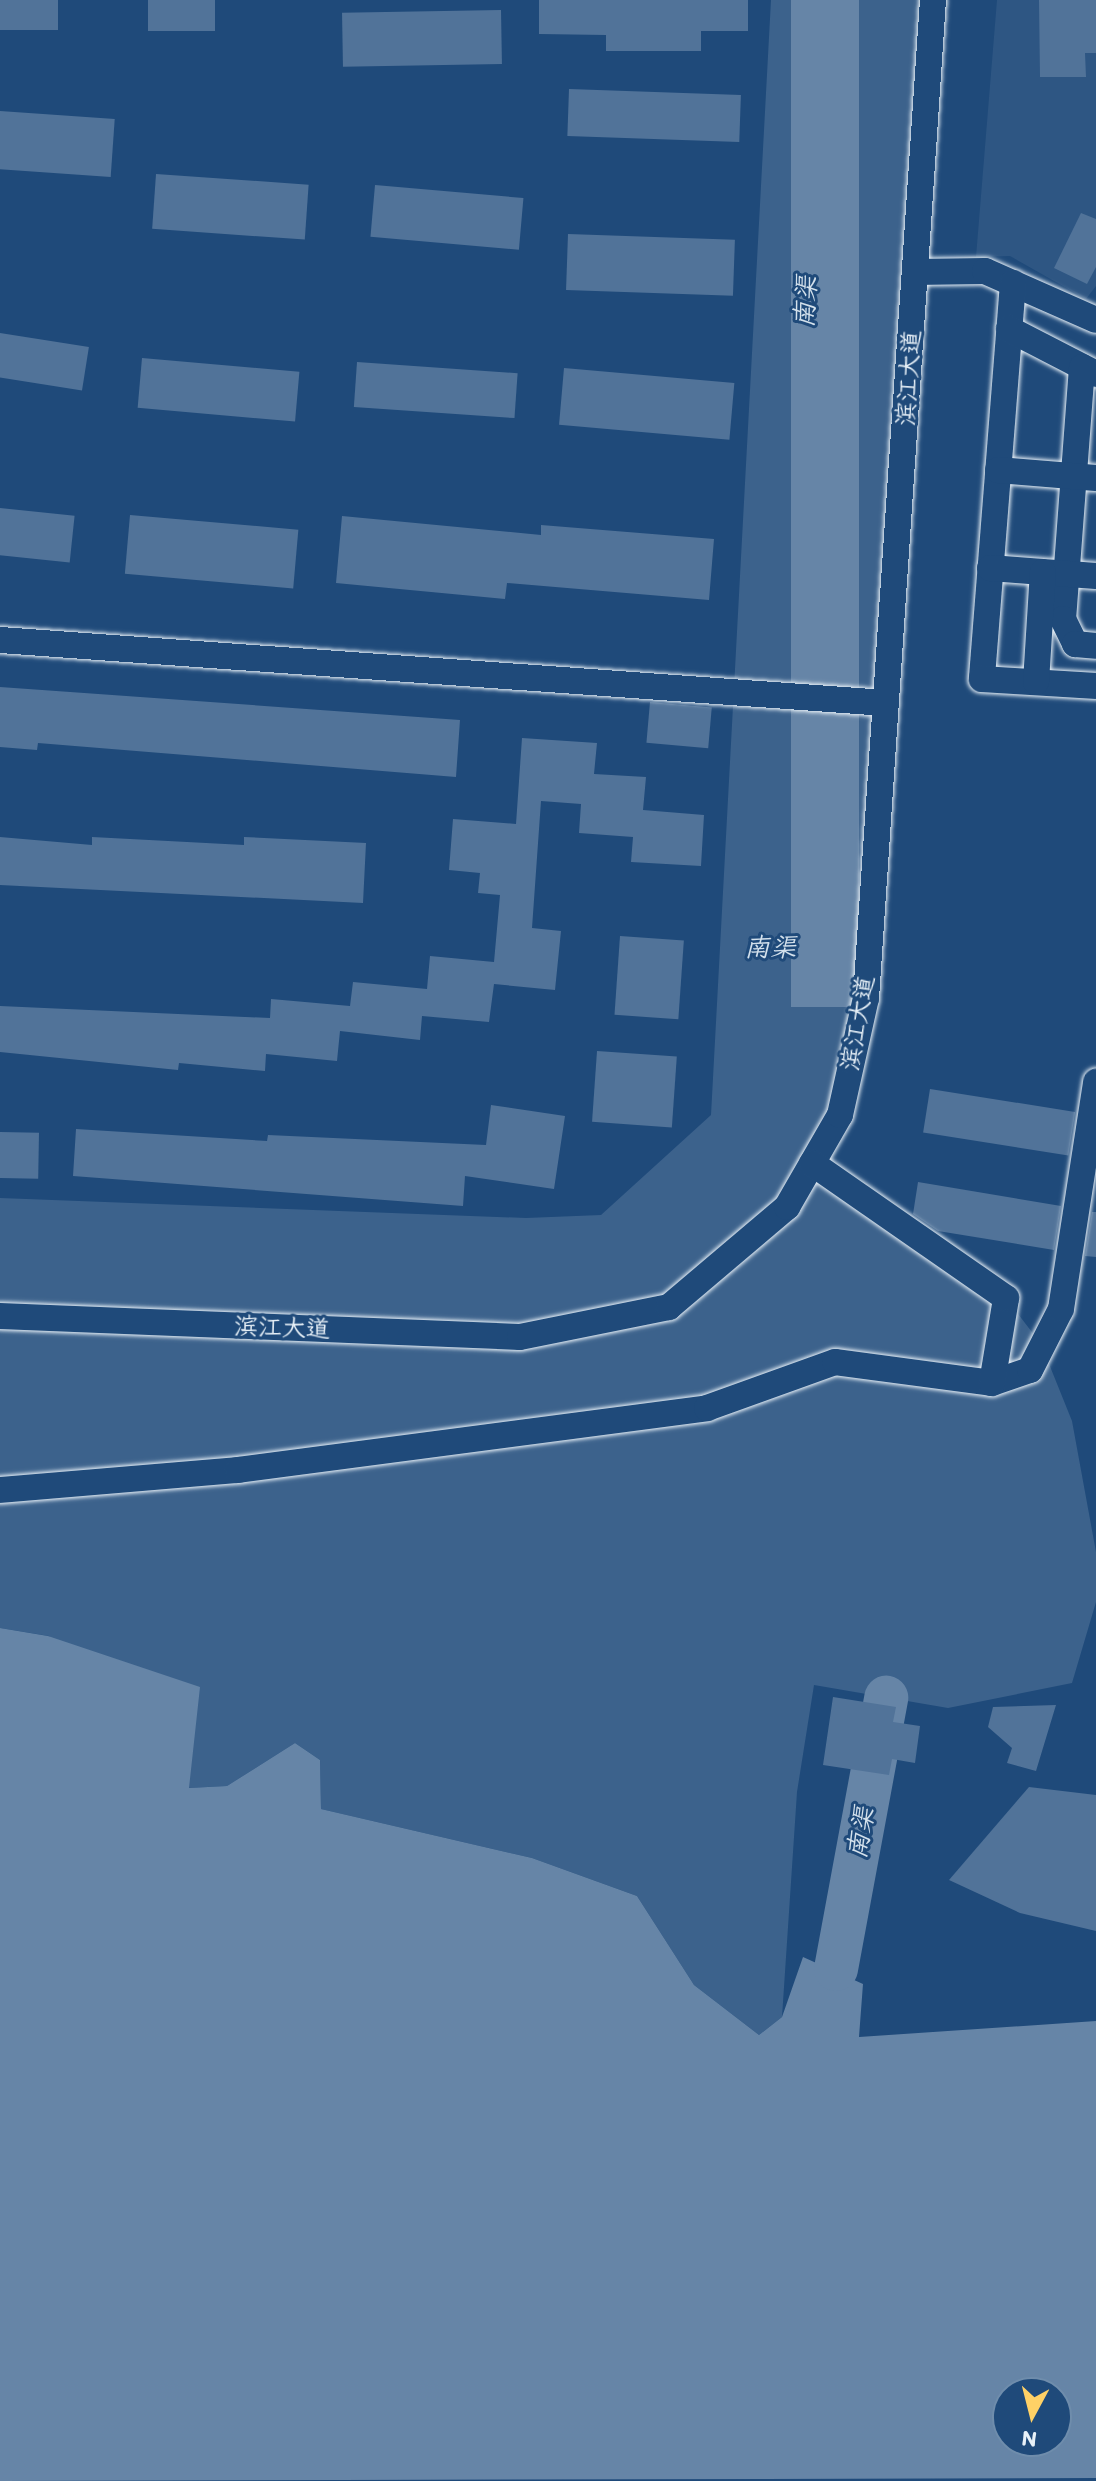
<!DOCTYPE html>
<html>
<head>
<meta charset="utf-8">
<style>
	body { margin:0 }
	#map { position:relative; width:1096px; height:2481px; overflow:hidden; background:#1f4a7a; font-family:Itim,"LXGW WenKai TC",sans-serif }
	div>[style] { position:absolute }
	.built>* { inset:0; background:#2e5683 }
	.green>* { inset:0; background:#3c628c }
	.water>* { inset:0; background:#6685a7; transform-origin:0 0 }
	.river>* { height:44px; margin:-22px; padding:0 22px; transform-origin:22px; border-radius:22px; background:#6685a7 }
	.building>* { inset:0; background:#517399; transform-origin:0 0 }
	.roads { filter:drop-shadow(0 0 2px #e8f1f8) drop-shadow(0 0 2px #e8f1f8) }
	.minor>* { height:26px; margin:-13px; padding:0 13px; transform-origin:13px; border-radius:13px; background:#1f4a7a }
	span { translate:-50% -50%; white-space:nowrap; text-align:center; line-height:1.15; -webkit-text-stroke:6px #1f4a7a; paint-order:stroke }
	.street-label { font-size:24px; color:#e8f1f8 }
	.water-label { font-size:26px; color:#d4e1ec; font-style:italic }
	.north { position:absolute; left:992px; top:2377px; width:80px; height:80px; box-sizing:border-box; background:#1f4a7a; border:2px solid #6f8dac; border-radius:50%; rotate:187deg; font-size:22px; font-weight:700; line-height:32px; text-align:center; color:#e8f1f8 }
	.north::after { content:''; display:block; margin:auto; width:28px; height:36px; background:#ffd166; clip-path:polygon(50% 0,100% 100%,50% 72%,0 100%) }
</style>
</head>
<body>
<div id="map">
	<div class="built">
		<div style="clip-path:polygon(997px 0,1096px 0,1096px 286px,1086px 299px,1010px 256px,976px 257px)"></div>
	</div>
	<div class="green">
		<div style="clip-path:polygon(771px 0,933px 0,866px 998px,812px 1163px,1006px 1298px,1041px 1344px,1072px 1421px,1096px 1552px,1096px 1602px,1072px 1683px,948px 1708px,814px 1685px,797px 1792px,782px 2017px,759px 2035px,694px 1985px,637px 1896px,532px 1858px,321px 1809px,320px 1760px,295px 1743px,227px 1786px,188px 1788px,49px 1636px,0 1628px,0 1198px,526px 1218px,601px 1215px,711px 1115px)"></div>
	</div>
	<div class="water">
		<div style="left:791px;top:0;width:68px;height:1007px"></div>
		<div style="clip-path:polygon(evenodd,0 1628px,48px 1636px,200px 1687px,189px 1788px,227px 1786px,295px 1743px,320px 1760px,321px 1809px,532px 1858px,637px 1896px,694px 1985px,759px 2035px,782px 2017px,803px 1957px,863px 1984px,859px 2037px,1096px 2021px,1096px 2478px,0 2481px,0 1628px,1056px 2393px,1056px 2441px,1008px 2441px,1008px 2393px,1056px 2393px)"></div>
	</div>
	<div class="river">
		<div style="left:836px;top:1969px;width:276px;rotate:-79.5deg"></div>
	</div>
	<div class="building">
		<div style="left:0;top:0;width:58px;height:30px"></div>
		<div style="left:148px;top:0;width:67px;height:31px"></div>
		<div style="clip-path:polygon(539px 0,748px 0,748px 31px,701px 31px,701px 51px,606px 51px,606px 35px,539px 34px)"></div>
		<div style="clip-path:polygon(1039px 0,1096px 0,1096px 53px,1085px 53px,1086px 77px,1040px 77px)"></div>
		<div style="left:501px;top:10px;width:54px;height:159px;rotate:89deg"></div>
		<div style="left:569px;top:89px;width:172px;height:47px;rotate:2deg"></div>
		<div style="left:0;top:111px;width:115px;height:58px;rotate:4deg"></div>
		<div style="left:156px;top:174px;width:153px;height:55px;rotate:4deg"></div>
		<div style="left:375px;top:185px;width:149px;height:52px;rotate:5deg"></div>
		<div style="clip-path:polygon(1081px 213px,1096px 219px,1096px 267px,1087px 284px,1054px 268px)"></div>
		<div style="left:568px;top:234px;width:167px;height:56px;rotate:2deg"></div>
		<div style="left:0;top:333px;width:90px;height:44px;rotate:9deg"></div>
		<div style="left:142px;top:358px;width:158px;height:50px;rotate:5deg"></div>
		<div style="left:357px;top:362px;width:161px;height:45px;rotate:4deg"></div>
		<div style="left:564px;top:368px;width:171px;height:57px;rotate:5deg"></div>
		<div style="left:0;top:508px;width:75px;height:47px;rotate:6deg"></div>
		<div style="left:130px;top:515px;width:169px;height:59px;rotate:5deg"></div>
		<div style="clip-path:polygon(342px 516px,541px 535px,541px 525px,714px 539px,709px 600px,507px 583px,505px 599px,336px 583px)"></div>
		<div style="clip-path:polygon(0 687px,460px 720px,456px 777px,38px 743px,37px 750px,0 747px)"></div>
		<div style="left:650px;top:702px;width:62px;height:41px;rotate:5deg"></div>
		<div style="clip-path:polygon(522px 738px,597px 743px,594px 774px,646px 777px,643px 810px,704px 815px,701px 866px,631px 862px,633px 837px,579px 833px,581px 804px,541px 801px,532px 928px,561px 931px,555px 990px,494px 984px,489px 1022px,422px 1016px,420px 1040px,340px 1031px,337px 1061px,266px 1054px,265px 1071px,179px 1063px,178px 1070px,0 1052px,0 1006px,270px 1018px,271px 999px,350px 1006px,353px 982px,427px 989px,430px 956px,494px 962px,500px 895px,478px 893px,480px 873px,449px 870px,453px 819px,516px 824px)"></div>
		<div style="clip-path:polygon(0 837px,92px 845px,92px 837px,244px 845px,244px 837px,366px 843px,363px 903px,0 885px)"></div>
		<div style="left:620px;top:936px;width:64px;height:79px;rotate:4deg"></div>
		<div style="left:597px;top:1051px;width:80px;height:71px;rotate:4deg"></div>
		<div style="left:930px;top:1089px;width:147px;height:44px;rotate:9deg"></div>
		<div style="clip-path:polygon(491px 1105px,565px 1116px,554px 1189px,465px 1176px,463px 1206px,73px 1176px,76px 1129px,267px 1141px,268px 1135px,486px 1145px)"></div>
		<div style="left:0;top:1132px;width:39px;height:46px;rotate:1deg"></div>
		<div style="clip-path:polygon(918px 1182px,1061px 1206px,1054px 1250px,938px 1231px,913px 1214px)"></div>
		<div style="clip-path:polygon(1092px 1212px,1096px 1212px,1096px 1257px,1085px 1256px)"></div>
		<div style="clip-path:polygon(833px 1697px,896px 1707px,893px 1722px,920px 1726px,915px 1763px,892px 1759px,889px 1775px,823px 1765px)"></div>
		<div style="clip-path:polygon(1056px 1705px,1036px 1771px,1007px 1763px,1012px 1748px,988px 1727px,993px 1707px)"></div>
		<div style="clip-path:polygon(1029px 1787px,1096px 1795px,1096px 1931px,1020px 1913px,949px 1880px)"></div>
	</div>
	<div class="roads">
		<div class="minor">
			<div style="left:915px;top:272px;width:70px;rotate:-0.8deg"></div>
			<div style="left:985px;top:271px;width:121px;rotate:23.8deg"></div>
			<div style="left:1013px;top:283px;width:397px;rotate:94.5deg"></div>
			<div style="left:982px;top:679px;width:114px;rotate:3.5deg"></div>
			<div style="left:1009px;top:329px;width:98px;rotate:27.3deg"></div>
			<div style="left:1082px;top:367px;width:253px;rotate:94.3deg"></div>
			<div style="left:1063px;top:619px;width:28px;rotate:64deg"></div>
			<div style="left:1075px;top:644px;width:21px;rotate:5deg"></div>
			<div style="left:998px;top:470px;width:98px;rotate:4.7deg"></div>
			<div style="left:990px;top:568px;width:106px;rotate:4.3deg"></div>
			<div style="left:0;top:640px;width:888px;rotate:4.07deg"></div>
			<div style="left:1036px;top:682px;width:110px;rotate:-86.4deg"></div>
			<div style="left:0;top:1316px;width:520px;rotate:2.31deg"></div>
			<div style="left:520px;top:1337px;width:152px;rotate:-11.4deg"></div>
			<div style="left:669px;top:1307px;width:155px;rotate:-40.3deg"></div>
			<div style="left:787px;top:1207px;width:106px;rotate:-60.1deg"></div>
			<div style="left:840px;top:1115px;width:120px;rotate:-77.5deg"></div>
			<div style="left:866px;top:998px;width:1000px;rotate:-86.16deg"></div>
			<div style="left:992px;top:1383px;width:40px;rotate:-18.9deg"></div>
			<div style="left:1030px;top:1370px;width:68px;rotate:-63.1deg"></div>
			<div style="left:1061px;top:1309px;width:230px;rotate:-81.2deg"></div>
			<div style="left:0;top:1490px;width:239px;rotate:-4.8deg"></div>
			<div style="left:238px;top:1470px;width:473px;rotate:-7.5deg"></div>
			<div style="left:707px;top:1408px;width:136px;rotate:-19.8deg"></div>
			<div style="left:835px;top:1362px;width:158px;rotate:7.6deg"></div>
			<div style="left:992px;top:1383px;width:86px;rotate:-80.6deg"></div>
			<div style="left:1006px;top:1298px;width:236px;rotate:-145.2deg"></div>
		</div>
	</div>
	<div class="street-label">
		<span style="left:908px;top:378px;rotate:-86deg">滨江大道</span>
		<span style="left:857px;top:1023px;rotate:-80deg">滨江大道</span>
		<span style="left:282px;top:1327px;rotate:2deg">滨江大道</span>
	</div>
	<div class="water-label">
		<span style="left:806px;top:302px;rotate:-86deg">南渠</span>
		<span style="left:770px;top:948px">南渠</span>
		<span style="left:861px;top:1833px;rotate:-80deg">南渠</span>
	</div>
	<div class="north">N</div>
</div>
</body>
</html>
